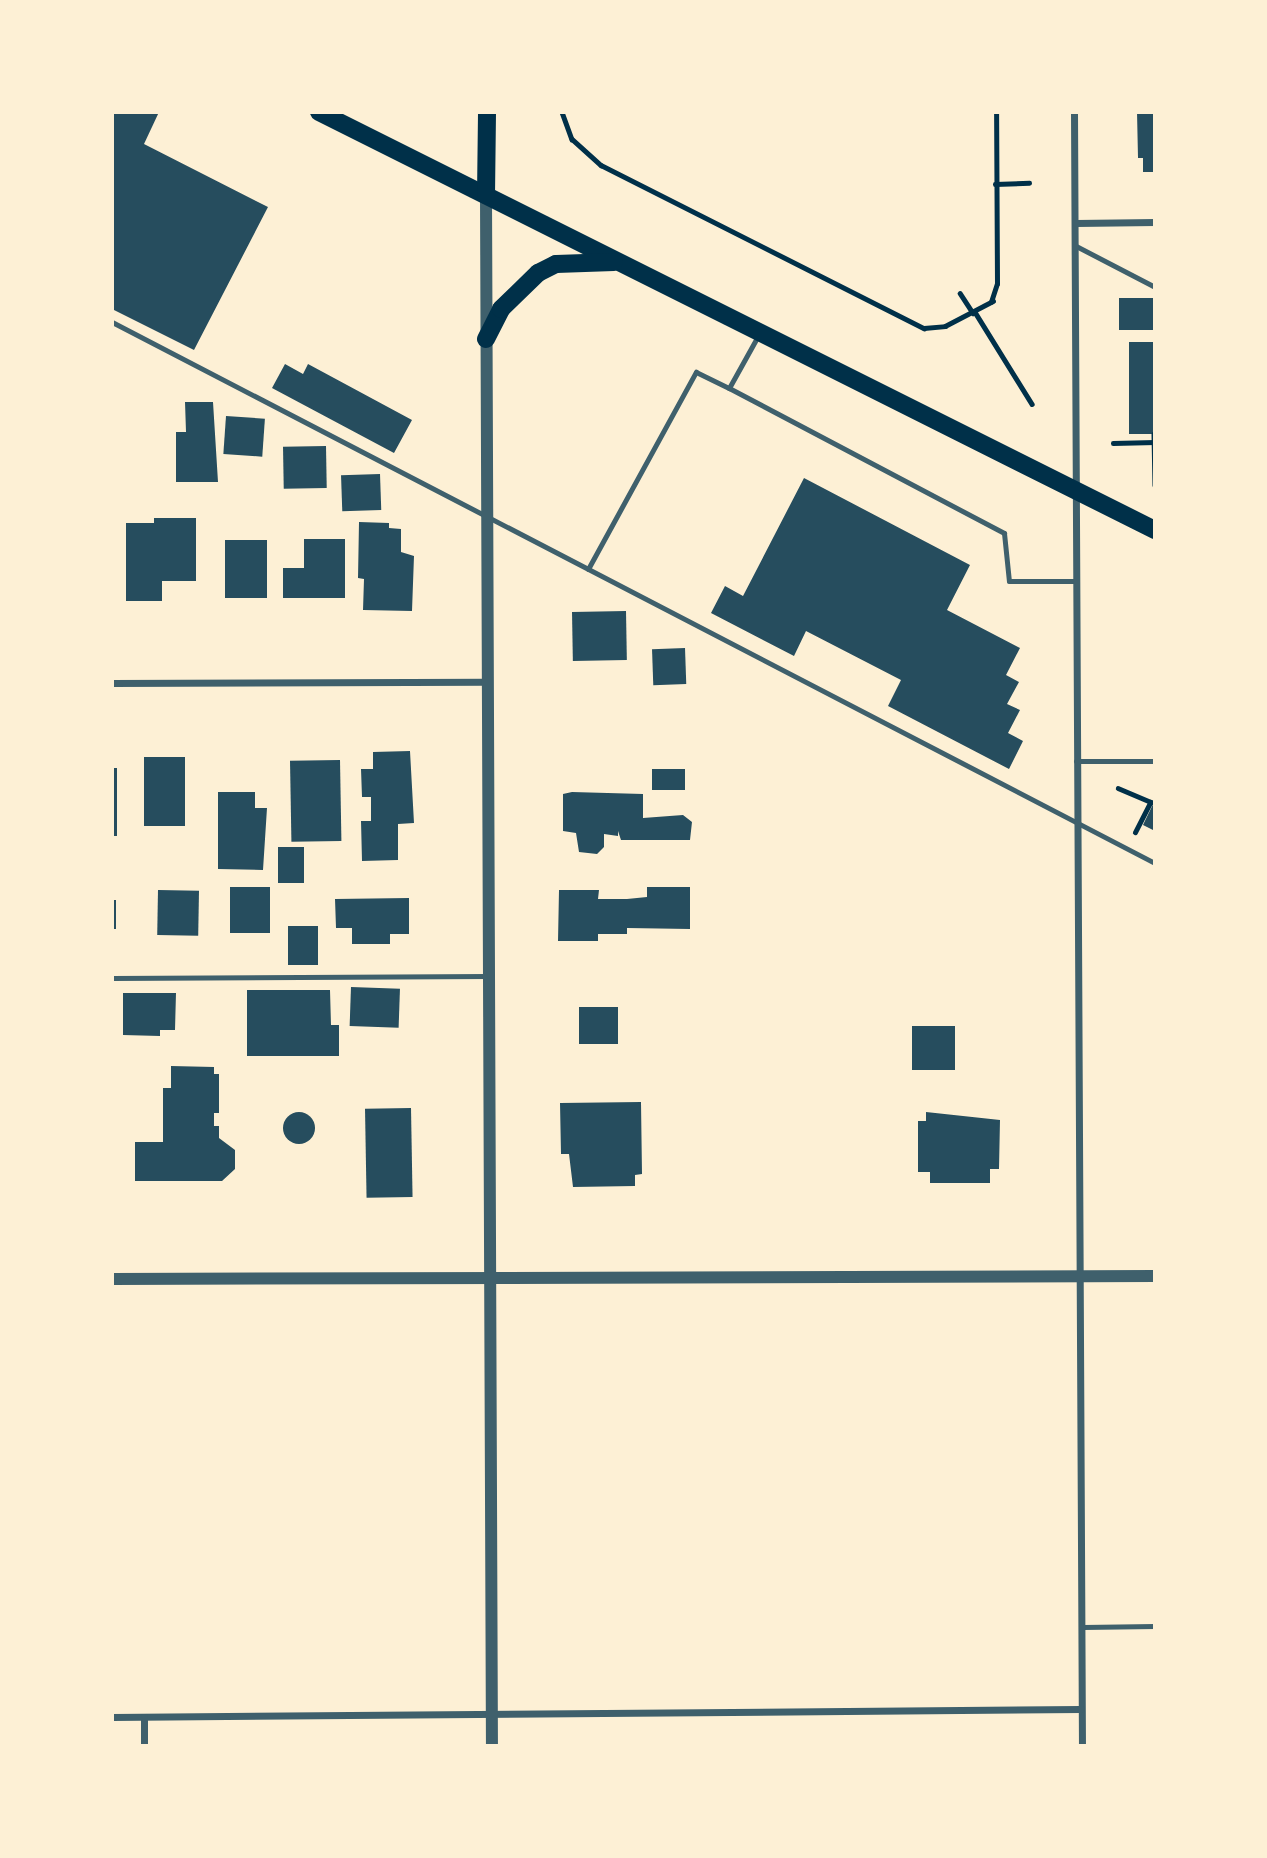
<!DOCTYPE html>
<html>
<head>
<meta charset="utf-8">
<style>
	body { margin:0 }
	#map { position:relative; width:1267px; height:1858px; overflow:hidden; background:#fdf0d5; font-family:Quicksand,sans-serif }
	div>[style] { position:absolute }
	.building>* { inset:0; background:#264d5e; transform-origin:0 0 }
	.round { border-radius:50% }
	.path>* { height:4.5px; margin:-2.25px; padding:0 2.25px; transform-origin:2.25px; border-radius:2.25px; background:#003049 }
	.service>* { height:5px; margin:-2.5px; padding:0 2.5px; transform-origin:2.5px; border-radius:2.5px; background:#3f606c }
	.minor>* { height:7px; margin:-3.5px; padding:0 3.5px; transform-origin:3.5px; border-radius:3.5px; background:#3f606c }
	.tertiary>* { height:12px; margin:-6px; padding:0 6px; transform-origin:6px; border-radius:6px; background:#3f606c }
	.primary>* { height:18px; margin:-9px; padding:0 9px; transform-origin:9px; border-radius:9px; background:#003049 }
	span { translate:-50% -50%; white-space:nowrap; text-align:center; line-height:1.15; -webkit-text-stroke:6px #fdf0d5; paint-order:stroke }
	.frame { position:absolute; inset:0; border:114px solid #fdf0d5; pointer-events:none }
</style>
</head>
<body>
<div id="map">
	<div class="building">
		<div style="clip-path:polygon(112px 112px,159px 112px,144px 144px,268px 207px,194px 350px,112px 309px)"></div>
		<div style="clip-path:polygon(1137px 112px,1155px 112px,1155px 172px,1143px 172px,1143px 158px,1138px 158px)"></div>
		<div style="left:1155px;top:298px;width:32px;height:36px;rotate:90deg"></div>
		<div style="left:1129px;top:342px;width:26px;height:92px"></div>
		<div style="clip-path:polygon(285px 364px,303px 374px,308px 364px,412px 420px,394px 453px,272px 388px)"></div>
		<div style="clip-path:polygon(185px 402px,213px 402px,218px 482px,176px 482px,176px 432px,186px 432px)"></div>
		<div style="left:226px;top:416px;width:39px;height:38px;rotate:4deg"></div>
		<div style="left:326px;top:446px;width:42px;height:43px;rotate:89deg"></div>
		<div style="left:380px;top:474px;width:36px;height:39px;rotate:88deg"></div>
		<div style="clip-path:polygon(804px 478px,970px 565px,947px 610px,1020px 648px,1006px 675px,1019px 682px,1007px 704px,1020px 710px,1008px 733px,1023px 741px,1009px 769px,888px 706px,901px 680px,806px 631px,794px 656px,711px 613px,725px 586px,743px 596px)"></div>
		<div style="clip-path:polygon(154px 518px,196px 518px,196px 581px,162px 581px,162px 601px,126px 601px,126px 523px,154px 523px)"></div>
		<div style="clip-path:polygon(359px 522px,389px 523px,389px 528px,401px 529px,401px 552px,414px 556px,412px 611px,363px 610px,364px 579px,358px 578px)"></div>
		<div style="clip-path:polygon(304px 539px,345px 539px,345px 598px,283px 598px,283px 568px,304px 568px)"></div>
		<div style="left:267px;top:540px;width:58px;height:42px;rotate:90deg"></div>
		<div style="left:626px;top:611px;width:49px;height:54px;rotate:89deg"></div>
		<div style="left:685px;top:648px;width:36px;height:33px;rotate:88deg"></div>
		<div style="clip-path:polygon(410px 751px,414px 823px,398px 824px,398px 860px,362px 861px,361px 821px,371px 821px,371px 797px,362px 797px,361px 769px,373px 769px,373px 752px)"></div>
		<div style="left:144px;top:757px;width:41px;height:69px"></div>
		<div style="left:340px;top:760px;width:81px;height:50px;rotate:89deg"></div>
		<div style="left:112px;top:768px;width:5px;height:68px"></div>
		<div style="left:652px;top:769px;width:33px;height:21px"></div>
		<div style="clip-path:polygon(218px 792px,255px 792px,255px 808px,267px 808px,263px 870px,218px 869px)"></div>
		<div style="clip-path:polygon(572px 792px,643px 794px,643px 818px,683px 815px,692px 822px,690px 840px,621px 840px,618px 831px,618px 836px,604px 834px,604px 847px,597px 854px,579px 852px,576px 833px,563px 831px,563px 794px)"></div>
		<div style="clip-path:polygon(1155px 800px,1155px 831px,1143px 825px)"></div>
		<div style="left:304px;top:847px;width:36px;height:26px;rotate:90deg"></div>
		<div style="left:230px;top:887px;width:40px;height:46px"></div>
		<div style="clip-path:polygon(647px 887px,690px 887px,690px 929px,627px 928px,627px 934px,598px 934px,598px 941px,558px 941px,559px 890px,599px 890px,598px 899px,627px 899px,647px 897px)"></div>
		<div style="left:158px;top:890px;width:41px;height:45px;rotate:1deg"></div>
		<div style="clip-path:polygon(409px 898px,409px 934px,390px 934px,390px 944px,352px 944px,352px 928px,336px 928px,335px 899px)"></div>
		<div style="left:112px;top:900px;width:4px;height:29px"></div>
		<div style="left:288px;top:926px;width:30px;height:39px"></div>
		<div style="left:351px;top:987px;width:49px;height:39px;rotate:2deg"></div>
		<div style="clip-path:polygon(247px 990px,330px 990px,331px 1025px,339px 1025px,339px 1056px,247px 1056px)"></div>
		<div style="clip-path:polygon(123px 993px,176px 993px,175px 1030px,160px 1030px,160px 1036px,123px 1035px)"></div>
		<div style="left:579px;top:1007px;width:39px;height:37px"></div>
		<div style="left:912px;top:1026px;width:43px;height:44px"></div>
		<div style="clip-path:polygon(171px 1066px,214px 1067px,214px 1074px,219px 1074px,219px 1113px,214px 1113px,214px 1126px,219px 1126px,219px 1138px,235px 1150px,235px 1169px,222px 1181px,135px 1181px,135px 1142px,163px 1142px,163px 1088px,171px 1088px)"></div>
		<div style="clip-path:polygon(641px 1102px,642px 1174px,635px 1175px,635px 1186px,573px 1187px,569px 1154px,561px 1154px,560px 1103px)"></div>
		<div style="left:411px;top:1108px;width:89px;height:46px;rotate:89deg"></div>
		<div style="clip-path:polygon(926px 1112px,1000px 1120px,999px 1169px,990px 1169px,990px 1183px,930px 1183px,930px 1172px,918px 1172px,918px 1121px,926px 1121px)"></div>
		<div class="round" style="left:283px;top:1112px;width:32px;height:32px"></div>
	</div>
	<div class="path">
		<div style="left:562px;top:112px;width:29px;rotate:70deg"></div>
		<div style="left:572px;top:139px;width:39px;rotate:42deg"></div>
		<div style="left:601px;top:165px;width:362px;rotate:26.8deg"></div>
		<div style="left:924px;top:328px;width:21px;rotate:-5deg"></div>
		<div style="left:945px;top:326px;width:54px;rotate:-27.5deg"></div>
		<div style="left:995px;top:184px;width:34px;rotate:-2deg"></div>
		<div style="left:960px;top:293px;width:24px;rotate:57deg"></div>
		<div style="left:991px;top:302px;width:19px;rotate:-72deg"></div>
		<div style="left:997px;top:284px;width:172px;rotate:-90.3deg"></div>
		<div style="left:975px;top:312px;width:108px;rotate:58.2deg"></div>
		<div style="left:1154px;top:434px;width:51px;rotate:88.9deg"></div>
		<div style="left:1113px;top:443px;width:42px;rotate:-1.4deg"></div>
		<div style="left:1118px;top:788px;width:36px;rotate:23deg"></div>
		<div style="left:1151px;top:802px;width:34px;rotate:117deg"></div>
	</div>
	<div class="service">
		<div style="left:1076px;top:246px;width:89px;rotate:27.4deg"></div>
		<div style="left:112px;top:322px;width:1175px;rotate:27.42deg"></div>
		<div style="left:729px;top:388px;width:311px;rotate:27.8deg"></div>
		<div style="left:1004px;top:533px;width:48px;rotate:84.1deg"></div>
		<div style="left:1009px;top:581px;width:67px"></div>
		<div style="left:588px;top:569px;width:225px;rotate:-61.3deg"></div>
		<div style="left:696px;top:372px;width:37px;rotate:26deg"></div>
		<div style="left:729px;top:388px;width:62px;rotate:-60.9deg"></div>
		<div style="left:1076px;top:761px;width:79px"></div>
		<div style="left:112px;top:978px;width:377px;rotate:-0.3deg"></div>
		<div style="left:1083px;top:1627px;width:72px;rotate:-0.8deg"></div>
	</div>
	<div class="minor">
		<div style="left:1074px;top:112px;width:1634px;rotate:89.72deg"></div>
		<div style="left:1076px;top:223px;width:79px;rotate:-0.7deg"></div>
		<div style="left:112px;top:683px;width:375px;rotate:-0.2deg"></div>
		<div style="left:112px;top:1717px;width:969px;rotate:-0.47deg"></div>
		<div style="left:144px;top:1746px;width:29px;rotate:-90deg"></div>
	</div>
	<div class="tertiary">
		<div style="left:486px;top:195px;width:1551px;rotate:89.78deg"></div>
		<div style="left:112px;top:1279px;width:1043px;rotate:-0.16deg"></div>
	</div>
	<div class="primary">
		<div style="left:319px;top:112px;width:935px;rotate:26.57deg"></div>
		<div style="left:486px;top:195px;width:83px;rotate:-89.3deg"></div>
		<div style="left:486px;top:339px;width:34px;rotate:-63deg"></div>
		<div style="left:501px;top:309px;width:52px;rotate:-44.2deg"></div>
		<div style="left:538px;top:273px;width:20px;rotate:-27deg"></div>
		<div style="left:556px;top:264px;width:58px;rotate:-2deg"></div>
	</div>
	<div class="frame"></div>
</div>
</body>
</html>
